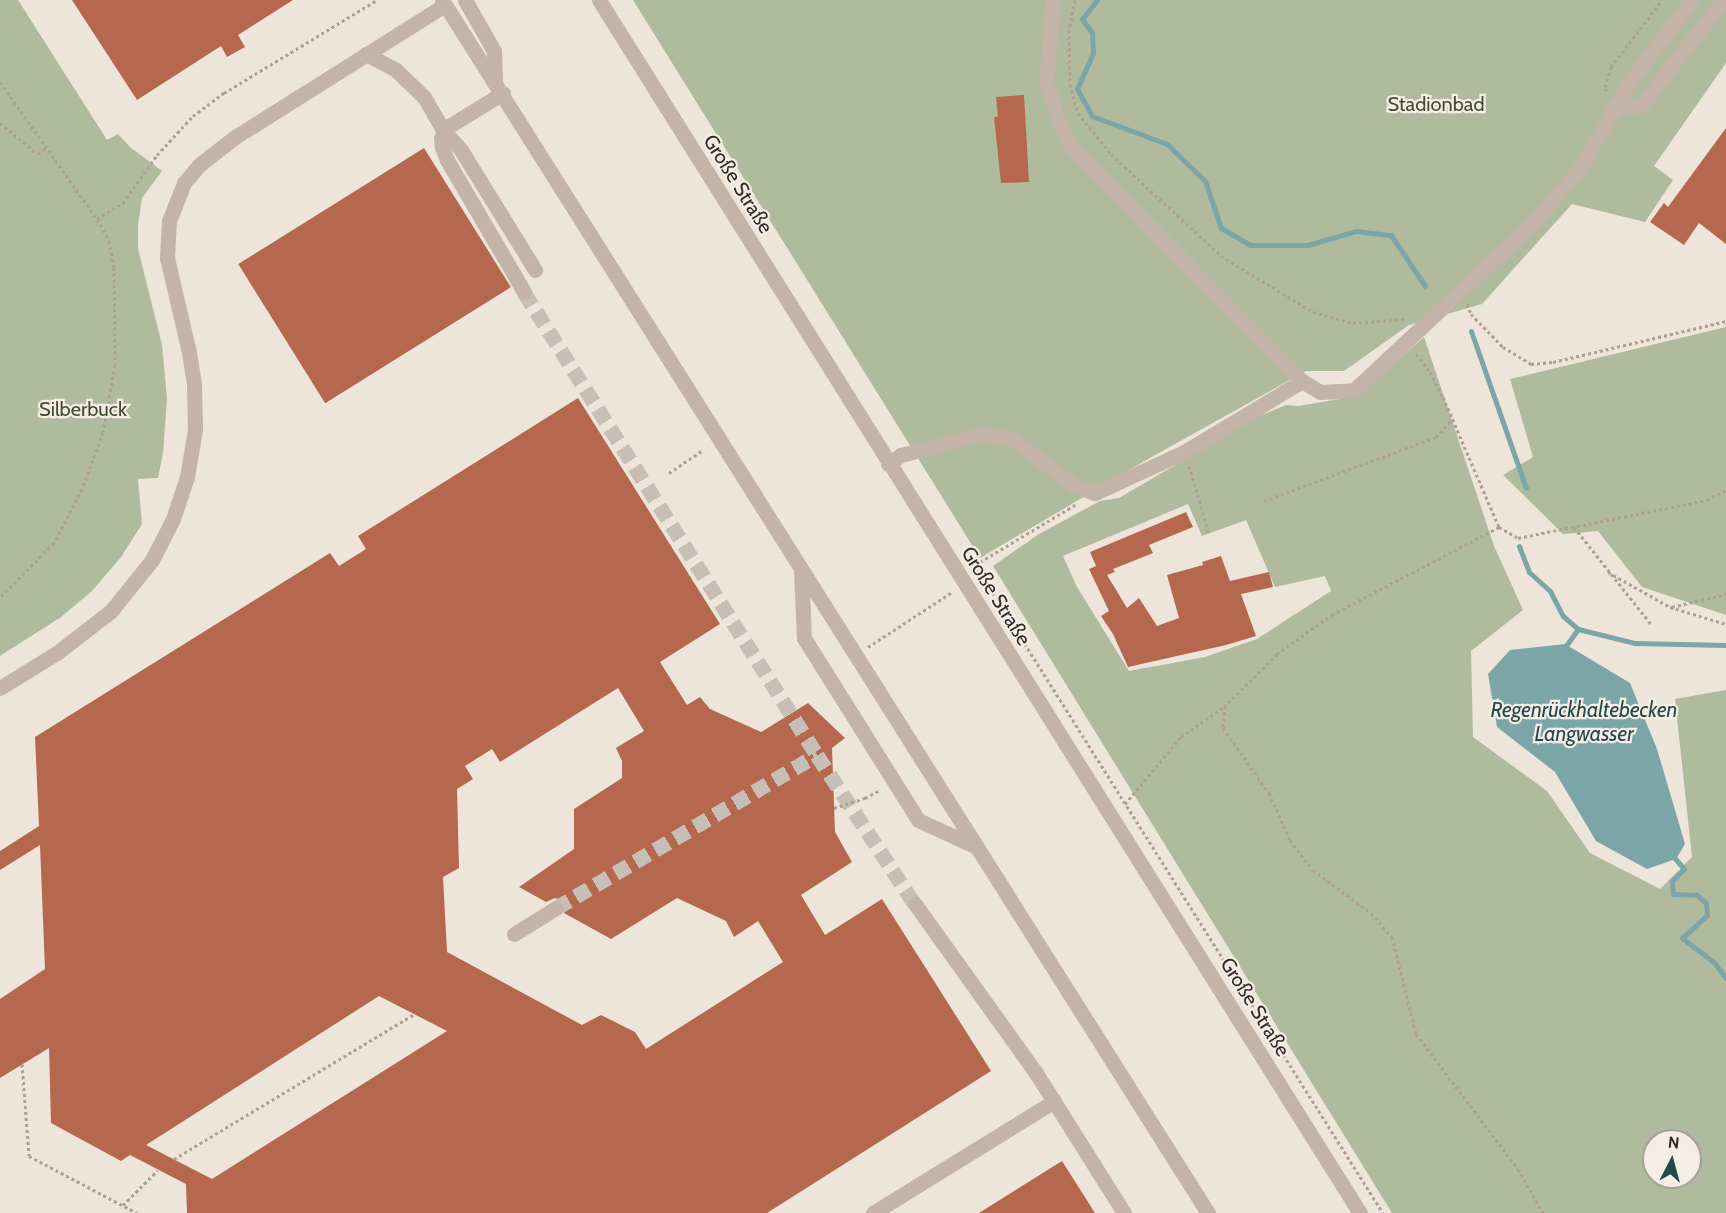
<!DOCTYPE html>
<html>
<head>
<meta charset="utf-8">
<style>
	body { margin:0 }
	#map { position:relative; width:1726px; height:1213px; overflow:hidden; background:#ede4da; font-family:Cabin,sans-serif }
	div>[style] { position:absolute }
	.green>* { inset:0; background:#b0ba9c }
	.water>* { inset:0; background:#7ca5a7 }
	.stream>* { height:5px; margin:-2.5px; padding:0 2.5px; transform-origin:2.5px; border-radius:2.5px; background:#7ca5a7 }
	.building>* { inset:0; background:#b6684f; transform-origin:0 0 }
	.minor-tunnel>* { height:15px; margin-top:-7.5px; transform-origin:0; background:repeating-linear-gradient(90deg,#c7bfb6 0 15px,transparent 0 23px) }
	.path>* { height:3px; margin-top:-1.5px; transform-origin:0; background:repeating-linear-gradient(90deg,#af9e92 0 3px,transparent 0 6px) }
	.minor>* { height:15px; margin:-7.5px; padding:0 7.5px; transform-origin:7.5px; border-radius:7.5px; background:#c4b4a7 }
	span { translate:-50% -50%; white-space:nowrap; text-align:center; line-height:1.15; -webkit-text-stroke:4.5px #f6eee5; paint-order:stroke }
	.park-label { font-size:20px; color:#414c2e }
	.street-label { font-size:20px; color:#312a27 }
	.water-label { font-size:21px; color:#224a4d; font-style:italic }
	.north { position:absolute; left:1642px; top:1129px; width:60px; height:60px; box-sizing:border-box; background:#f6eee5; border:2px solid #a7a099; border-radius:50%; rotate:6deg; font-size:16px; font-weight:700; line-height:24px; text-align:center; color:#312a27 }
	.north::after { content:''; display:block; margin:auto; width:21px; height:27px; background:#224a4d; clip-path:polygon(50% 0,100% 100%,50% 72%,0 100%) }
</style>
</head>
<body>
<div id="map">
	<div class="green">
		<div style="clip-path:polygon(0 0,18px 0,107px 140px,118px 134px,130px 147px,162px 171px,142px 198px,138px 225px,138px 249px,162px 345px,167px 399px,163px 453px,158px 478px,138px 479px,142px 524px,121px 557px,92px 591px,61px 617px,0 656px)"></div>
		<div style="clip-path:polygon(633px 0,1726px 0,1726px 63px,1654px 166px,1673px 180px,1645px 222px,1572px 204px,1482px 304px,1409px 325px,1344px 371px,1306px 371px,1148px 459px,980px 558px)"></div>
		<div style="clip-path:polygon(1726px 327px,1726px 615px,1642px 587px,1598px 531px,1563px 534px,1503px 475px,1533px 457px,1510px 379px)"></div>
		<div style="clip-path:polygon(evenodd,1424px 337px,1494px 546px,1523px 610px,1471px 651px,1473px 737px,1547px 791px,1590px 853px,1660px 889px,1692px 857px,1675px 699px,1726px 690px,1726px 1213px,1392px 1213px,993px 566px,1039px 534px,1100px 501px,1119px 498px,1259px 416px,1286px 405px,1299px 406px,1357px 396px,1424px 337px,1188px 504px,1202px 536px,1246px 520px,1275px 587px,1325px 576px,1331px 591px,1257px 639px,1205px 657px,1129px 671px,1077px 587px,1063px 556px,1188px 504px,1424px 337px,1654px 1141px,1690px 1141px,1690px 1177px,1654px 1177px,1654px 1141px)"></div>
	</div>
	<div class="water">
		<div style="clip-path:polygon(1565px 644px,1630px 683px,1657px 749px,1685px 844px,1676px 859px,1647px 869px,1596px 841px,1555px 772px,1497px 727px,1488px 674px,1510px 650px)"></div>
	</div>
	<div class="stream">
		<div style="left:1097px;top:0;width:24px;rotate:128deg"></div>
		<div style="left:1082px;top:19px;width:17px;rotate:54deg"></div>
		<div style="left:1092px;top:33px;width:20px;rotate:87deg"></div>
		<div style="left:1093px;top:53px;width:39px;rotate:114deg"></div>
		<div style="left:1077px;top:89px;width:31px;rotate:61deg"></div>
		<div style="left:1092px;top:116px;width:80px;rotate:20.5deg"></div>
		<div style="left:1167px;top:144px;width:53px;rotate:44.2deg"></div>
		<div style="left:1205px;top:181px;width:50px;rotate:71.2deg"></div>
		<div style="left:1221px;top:228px;width:34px;rotate:30deg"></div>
		<div style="left:1251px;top:245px;width:57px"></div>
		<div style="left:1308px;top:245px;width:50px;rotate:-16.3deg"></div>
		<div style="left:1356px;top:231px;width:35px;rotate:7deg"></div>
		<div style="left:1391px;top:235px;width:61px;rotate:56.3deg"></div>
		<div style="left:1471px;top:331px;width:166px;rotate:70.7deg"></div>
		<div style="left:1519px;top:546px;width:28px;rotate:69deg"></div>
		<div style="left:1529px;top:572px;width:28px;rotate:42deg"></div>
		<div style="left:1550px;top:591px;width:28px;rotate:63deg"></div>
		<div style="left:1563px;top:616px;width:20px;rotate:41deg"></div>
		<div style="left:1578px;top:629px;width:24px;rotate:126deg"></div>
		<div style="left:1578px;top:629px;width:59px;rotate:13.8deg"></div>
		<div style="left:1635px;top:643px;width:91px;rotate:1.3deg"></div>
		<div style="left:1672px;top:855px;width:18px;rotate:49deg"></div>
		<div style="left:1684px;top:869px;width:17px;rotate:135deg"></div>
		<div style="left:1672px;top:881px;width:13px;rotate:86deg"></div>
		<div style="left:1673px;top:894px;width:24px;rotate:2deg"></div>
		<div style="left:1697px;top:895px;width:12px;rotate:42deg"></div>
		<div style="left:1706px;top:903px;width:12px;rotate:85deg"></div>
		<div style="left:1707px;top:915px;width:34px;rotate:137deg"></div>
		<div style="left:1682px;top:938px;width:39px;rotate:37deg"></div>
		<div style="left:1713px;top:961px;width:21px;rotate:53deg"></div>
	</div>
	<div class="building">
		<div style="clip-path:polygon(72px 0,293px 0,238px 35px,245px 47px,227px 57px,221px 46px,137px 100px)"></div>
		<div style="clip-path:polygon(1024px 95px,1029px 182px,1001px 183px,994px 117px,998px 117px,996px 97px)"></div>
		<div style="clip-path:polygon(1726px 128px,1726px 244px,1699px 223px,1684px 245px,1650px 222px,1664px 203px,1668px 207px)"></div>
		<div style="left:424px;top:148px;width:164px;height:219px;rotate:58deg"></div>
		<div style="clip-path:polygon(evenodd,578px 398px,720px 624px,660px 662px,687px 705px,700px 697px,710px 709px,761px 732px,808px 703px,845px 738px,832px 748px,835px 832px,852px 862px,801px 895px,825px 935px,882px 899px,991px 1071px,767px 1213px,187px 1213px,186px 1184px,130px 1155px,121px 1161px,51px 1123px,49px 1048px,0 1078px,0 999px,45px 969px,40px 845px,0 870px,0 851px,39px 826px,35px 737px,330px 553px,339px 566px,366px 549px,358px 536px,578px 398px,618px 688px,644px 731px,616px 748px,622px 761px,622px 778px,574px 809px,574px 849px,519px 887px,546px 902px,555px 898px,561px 900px,566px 907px,564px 913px,611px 939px,677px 898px,726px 921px,734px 937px,758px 921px,783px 962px,646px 1049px,635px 1032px,601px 1015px,582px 1025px,447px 952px,443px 877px,459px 868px,457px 789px,473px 779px,465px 766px,492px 749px,500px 762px,618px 688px,578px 398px,379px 996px,447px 1031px,212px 1179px,146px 1145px,379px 996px)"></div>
		<div style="clip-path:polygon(1186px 512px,1193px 527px,1149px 545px,1153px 553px,1113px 569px,1115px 572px,1107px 575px,1127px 608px,1139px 598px,1157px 626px,1179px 618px,1167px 575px,1203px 565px,1202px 562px,1221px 556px,1230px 581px,1269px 572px,1273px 587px,1241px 594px,1256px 636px,1226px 645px,1128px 667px,1113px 634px,1101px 616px,1109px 611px,1089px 569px,1096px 566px,1090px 552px)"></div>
		<div style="clip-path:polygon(1062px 1161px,1095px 1213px,979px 1213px)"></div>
	</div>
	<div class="minor-tunnel">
		<div style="left:524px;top:292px;width:548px;rotate:57.67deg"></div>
		<div style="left:556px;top:908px;width:303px;rotate:-30.4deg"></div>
		<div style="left:817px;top:755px;width:178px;rotate:56.7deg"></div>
	</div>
	<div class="path">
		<div style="left:1075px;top:0;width:31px;rotate:101deg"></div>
		<div style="left:1069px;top:30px;width:54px;rotate:88.9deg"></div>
		<div style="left:1070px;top:84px;width:30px;rotate:75deg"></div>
		<div style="left:1078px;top:113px;width:53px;rotate:51.2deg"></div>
		<div style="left:1111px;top:154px;width:150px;rotate:42.8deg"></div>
		<div style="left:1221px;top:256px;width:108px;rotate:31.3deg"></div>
		<div style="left:1313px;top:312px;width:41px;rotate:15.4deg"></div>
		<div style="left:1353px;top:323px;width:54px;rotate:-4.2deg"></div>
		<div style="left:0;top:82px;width:168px;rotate:54.7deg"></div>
		<div style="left:97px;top:219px;width:25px;rotate:61deg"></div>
		<div style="left:109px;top:241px;width:26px;rotate:79deg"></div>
		<div style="left:114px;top:267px;width:98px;rotate:89.4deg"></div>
		<div style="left:115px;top:365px;width:68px;rotate:100.2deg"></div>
		<div style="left:103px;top:432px;width:61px;rotate:110.2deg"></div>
		<div style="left:82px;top:489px;width:61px;rotate:117.4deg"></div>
		<div style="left:54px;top:543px;width:76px;rotate:135deg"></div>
		<div style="left:1607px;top:91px;width:4px;rotate:-117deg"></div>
		<div style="left:1605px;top:87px;width:21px;rotate:-73deg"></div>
		<div style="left:1611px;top:67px;width:84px;rotate:-52.7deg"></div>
		<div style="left:0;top:123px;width:49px;rotate:39.2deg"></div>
		<div style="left:38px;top:154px;width:11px;rotate:-38deg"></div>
		<div style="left:97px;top:219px;width:31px;rotate:-32deg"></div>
		<div style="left:123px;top:203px;width:59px;rotate:-54.7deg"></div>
		<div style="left:157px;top:155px;width:53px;rotate:-47.3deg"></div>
		<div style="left:193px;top:116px;width:39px;rotate:-37deg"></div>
		<div style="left:224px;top:93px;width:179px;rotate:-31.3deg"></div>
		<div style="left:1467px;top:304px;width:11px;rotate:68deg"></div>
		<div style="left:1471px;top:314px;width:46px;rotate:45.9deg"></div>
		<div style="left:1503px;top:347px;width:33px;rotate:31deg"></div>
		<div style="left:1531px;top:364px;width:22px;rotate:-5deg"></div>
		<div style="left:1553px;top:362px;width:178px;rotate:-13.3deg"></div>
		<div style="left:1416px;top:354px;width:23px;rotate:52deg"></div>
		<div style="left:1430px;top:372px;width:28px;rotate:63deg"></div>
		<div style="left:1443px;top:397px;width:142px;rotate:66.7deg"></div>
		<div style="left:1499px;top:527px;width:22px;rotate:30deg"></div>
		<div style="left:1518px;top:538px;width:193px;rotate:-11.4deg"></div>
		<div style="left:1707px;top:500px;width:21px;rotate:-28deg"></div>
		<div style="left:1189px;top:466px;width:71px;rotate:73.6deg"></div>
		<div style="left:669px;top:473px;width:41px;rotate:-34.1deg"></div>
		<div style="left:1264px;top:501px;width:184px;rotate:-20.4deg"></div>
		<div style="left:1436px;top:437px;width:25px;rotate:-47deg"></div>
		<div style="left:1499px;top:527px;width:187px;rotate:152.3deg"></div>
		<div style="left:1333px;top:614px;width:69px;rotate:144.5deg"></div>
		<div style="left:1277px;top:654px;width:74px;rotate:135deg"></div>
		<div style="left:1225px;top:706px;width:22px;rotate:95deg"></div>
		<div style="left:1223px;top:728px;width:80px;rotate:54.7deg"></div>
		<div style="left:1269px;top:793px;width:51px;rotate:65.9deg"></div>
		<div style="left:1290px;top:840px;width:38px;rotate:53deg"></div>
		<div style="left:1313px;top:870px;width:72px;rotate:36.6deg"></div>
		<div style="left:1371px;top:913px;width:32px;rotate:49deg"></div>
		<div style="left:1392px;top:937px;width:100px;rotate:76.1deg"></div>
		<div style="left:1416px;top:1034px;width:169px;rotate:52.9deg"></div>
		<div style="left:1518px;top:1169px;width:51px;rotate:60.4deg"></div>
		<div style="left:1574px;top:527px;width:124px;rotate:51.6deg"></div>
		<div style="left:967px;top:552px;width:781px;rotate:57.82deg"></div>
		<div style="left:975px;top:565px;width:120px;rotate:-31deg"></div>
		<div style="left:1608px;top:572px;width:71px;rotate:29.4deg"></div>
		<div style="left:1670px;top:607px;width:59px;rotate:16.9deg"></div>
		<div style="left:1672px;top:607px;width:56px;rotate:-13.5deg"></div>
		<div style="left:868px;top:647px;width:100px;rotate:-33.2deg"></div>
		<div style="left:1125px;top:804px;width:87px;rotate:-50.1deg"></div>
		<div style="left:1181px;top:737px;width:54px;rotate:-35.2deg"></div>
		<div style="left:834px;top:808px;width:33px;rotate:-18deg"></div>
		<div style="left:865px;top:798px;width:17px;rotate:-28deg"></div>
		<div style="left:22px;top:1064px;width:92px;rotate:85.6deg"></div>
		<div style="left:29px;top:1156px;width:122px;rotate:27.8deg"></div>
		<div style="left:174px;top:1159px;width:280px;rotate:-31.1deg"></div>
		<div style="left:123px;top:1205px;width:49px;rotate:-45deg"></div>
	</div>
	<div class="minor">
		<div style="left:442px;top:0;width:1435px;rotate:57.73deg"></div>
		<div style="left:465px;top:0;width:59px;rotate:60.4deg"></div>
		<div style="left:494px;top:51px;width:31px;rotate:88deg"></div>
		<div style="left:599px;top:0;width:1432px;rotate:57.9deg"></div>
		<div style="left:1053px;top:0;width:82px;rotate:94.9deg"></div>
		<div style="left:1046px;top:82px;width:43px;rotate:72.4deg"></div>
		<div style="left:1059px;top:123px;width:28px;rotate:63deg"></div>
		<div style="left:1072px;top:148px;width:327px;rotate:45.4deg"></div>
		<div style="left:1302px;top:381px;width:21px;rotate:31deg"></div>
		<div style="left:1320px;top:392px;width:34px;rotate:-3deg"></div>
		<div style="left:1354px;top:390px;width:246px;rotate:-43deg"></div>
		<div style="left:1534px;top:222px;width:71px;rotate:-49.6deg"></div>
		<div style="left:1580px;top:168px;width:100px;rotate:-60.1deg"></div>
		<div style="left:1630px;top:81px;width:102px;rotate:-52.6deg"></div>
		<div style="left:366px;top:54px;width:34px;rotate:28deg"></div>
		<div style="left:396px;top:70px;width:39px;rotate:44deg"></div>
		<div style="left:424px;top:97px;width:39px;rotate:60deg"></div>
		<div style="left:444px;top:131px;width:25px;rotate:48deg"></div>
		<div style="left:461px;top:150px;width:141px;rotate:58.3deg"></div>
		<div style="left:503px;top:93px;width:63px;rotate:148.6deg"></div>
		<div style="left:449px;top:126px;width:14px;rotate:124deg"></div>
		<div style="left:441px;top:138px;width:9px;rotate:84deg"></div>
		<div style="left:442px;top:147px;width:14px;rotate:69deg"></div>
		<div style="left:447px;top:160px;width:153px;rotate:59.7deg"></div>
		<div style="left:1614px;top:106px;width:27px"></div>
		<div style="left:1641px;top:106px;width:134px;rotate:-52.3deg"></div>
		<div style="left:888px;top:464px;width:16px;rotate:-35deg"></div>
		<div style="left:901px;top:455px;width:82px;rotate:-14.9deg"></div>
		<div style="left:980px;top:434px;width:32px;rotate:7deg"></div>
		<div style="left:1012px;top:438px;width:77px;rotate:37.6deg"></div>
		<div style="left:1073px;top:485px;width:23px;rotate:20deg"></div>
		<div style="left:1095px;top:493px;width:98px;rotate:-24.7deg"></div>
		<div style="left:1184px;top:452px;width:138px;rotate:-31deg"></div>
		<div style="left:801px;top:570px;width:68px;rotate:87.5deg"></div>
		<div style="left:804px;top:638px;width:215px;rotate:57.9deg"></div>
		<div style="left:918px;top:820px;width:65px;rotate:24.6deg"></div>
		<div style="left:0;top:688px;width:68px;rotate:-31.8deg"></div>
		<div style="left:58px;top:652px;width:67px;rotate:-37.7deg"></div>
		<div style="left:111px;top:611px;width:65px;rotate:-51.2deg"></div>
		<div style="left:152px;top:560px;width:46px;rotate:-62.9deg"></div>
		<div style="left:173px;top:519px;width:44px;rotate:-71.6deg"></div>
		<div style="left:187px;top:477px;width:49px;rotate:-80.5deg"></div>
		<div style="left:195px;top:429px;width:45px;rotate:-91.3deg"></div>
		<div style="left:194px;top:384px;width:36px;rotate:-99deg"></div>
		<div style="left:188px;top:348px;width:92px;rotate:-103.1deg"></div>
		<div style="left:167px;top:258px;width:37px;rotate:-87deg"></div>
		<div style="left:169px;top:221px;width:41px;rotate:-68.5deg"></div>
		<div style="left:184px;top:183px;width:23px;rotate:-50deg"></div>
		<div style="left:199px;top:165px;width:46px;rotate:-37.9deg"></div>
		<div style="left:235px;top:137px;width:248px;rotate:-32.2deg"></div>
		<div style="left:915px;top:904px;width:208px;rotate:54.4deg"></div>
		<div style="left:1036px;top:1073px;width:165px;rotate:57.8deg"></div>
		<div style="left:514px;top:934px;width:49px;rotate:-31.8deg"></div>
		<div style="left:873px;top:1213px;width:213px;rotate:-31.7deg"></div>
	</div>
	<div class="park-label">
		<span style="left:1436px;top:104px">Stadionbad</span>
		<span style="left:83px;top:409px">Silberbuck</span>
	</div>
	<div class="street-label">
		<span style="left:738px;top:184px;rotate:58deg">Große Straße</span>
		<span style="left:996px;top:596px;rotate:58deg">Große Straße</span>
		<span style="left:1255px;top:1007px;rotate:58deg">Große Straße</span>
	</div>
	<div class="water-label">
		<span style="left:1584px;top:722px">Regenrückhaltebecken<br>Langwasser</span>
	</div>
	<div class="north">N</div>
</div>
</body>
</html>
